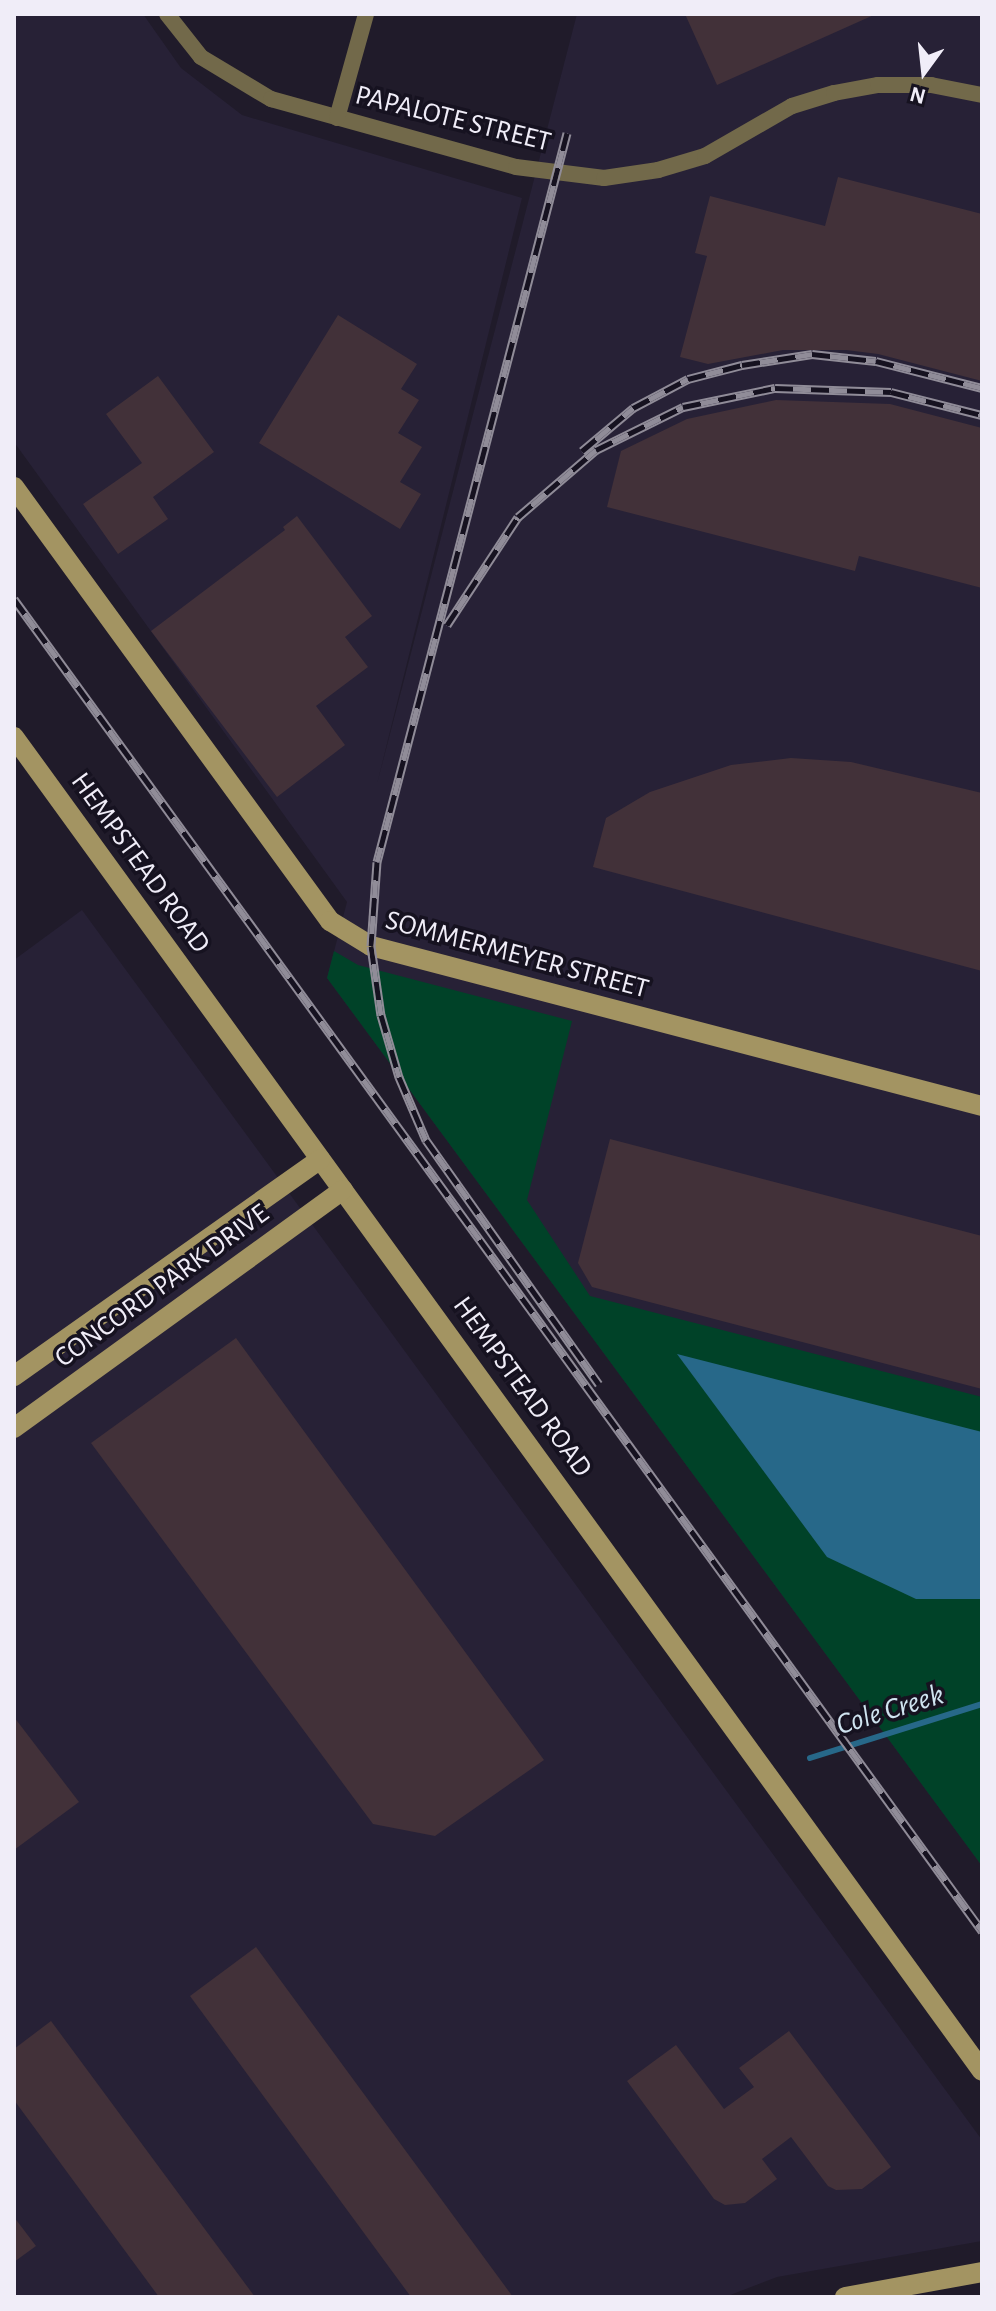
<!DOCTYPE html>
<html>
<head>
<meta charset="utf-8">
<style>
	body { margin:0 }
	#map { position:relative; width:996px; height:2311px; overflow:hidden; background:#201b2a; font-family:"Alegreya Sans",sans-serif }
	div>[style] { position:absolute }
	.built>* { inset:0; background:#272136 }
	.green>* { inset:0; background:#004228 }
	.water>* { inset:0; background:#276889 }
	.stream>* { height:6px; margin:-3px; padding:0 3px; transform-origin:3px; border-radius:3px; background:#276889 }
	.building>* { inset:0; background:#423139 }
	.street>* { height:16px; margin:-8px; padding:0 8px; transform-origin:8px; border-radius:8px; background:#72694a }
	.secondary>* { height:20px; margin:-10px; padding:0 10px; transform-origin:10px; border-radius:10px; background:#a39462 }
	.rail>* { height:9px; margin-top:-4.5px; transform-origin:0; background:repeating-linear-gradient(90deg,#161220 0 18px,#908c98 0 36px); box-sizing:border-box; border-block:2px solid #908c98 }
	span { translate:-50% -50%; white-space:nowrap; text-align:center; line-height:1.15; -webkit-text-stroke:7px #161220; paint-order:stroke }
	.street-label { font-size:28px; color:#f0edf8 }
	.water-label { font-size:30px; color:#d0e4f0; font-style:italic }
	.frame { position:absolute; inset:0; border:16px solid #f0edf8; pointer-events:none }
	.north { position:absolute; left:884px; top:32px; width:80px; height:80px; -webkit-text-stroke:6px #161220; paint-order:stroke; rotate:195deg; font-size:22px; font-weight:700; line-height:32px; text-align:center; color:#f0edf8 }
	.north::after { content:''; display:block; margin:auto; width:28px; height:36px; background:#f0edf8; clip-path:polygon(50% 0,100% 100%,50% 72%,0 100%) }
</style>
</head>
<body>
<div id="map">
	<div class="built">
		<div style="clip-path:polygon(14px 14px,143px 14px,181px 68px,242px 115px,522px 198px,377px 784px,577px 14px,982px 14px,982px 1866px,327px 978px,347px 902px,14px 442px)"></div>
		<div style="clip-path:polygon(82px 910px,982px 2140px,982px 2241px,777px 2277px,725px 2297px,14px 2297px,14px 960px)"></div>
	</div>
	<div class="green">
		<div style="clip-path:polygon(334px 951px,358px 965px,572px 1021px,527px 1200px,590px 1296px,982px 1397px,982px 1866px,327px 978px)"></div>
	</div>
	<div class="water">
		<div style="clip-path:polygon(677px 1354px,982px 1432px,982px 1599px,916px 1599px,827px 1557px)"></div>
	</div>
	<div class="stream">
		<div style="left:810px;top:1758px;width:180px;rotate:-17.4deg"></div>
	</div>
	<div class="building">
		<div style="clip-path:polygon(685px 14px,876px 14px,717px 85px)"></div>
		<div style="clip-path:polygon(838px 177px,982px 214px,982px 381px,878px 354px,846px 350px,783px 350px,708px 364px,680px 357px,707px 256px,695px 253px,710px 196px,825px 226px)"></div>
		<div style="clip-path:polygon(338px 315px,417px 364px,401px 389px,419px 400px,398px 433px,422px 447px,400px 482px,421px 494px,400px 529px,259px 443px)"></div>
		<div style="clip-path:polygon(158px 376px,214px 452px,153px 497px,168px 519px,118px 554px,83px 504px,142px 463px,106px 414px)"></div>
		<div style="clip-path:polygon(776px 400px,890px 404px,982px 428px,982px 588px,859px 556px,855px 571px,607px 507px,621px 451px,687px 419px)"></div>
		<div style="clip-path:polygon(297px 516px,372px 616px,345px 637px,368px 667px,316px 706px,345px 745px,277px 797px,151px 631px,285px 530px,283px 527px)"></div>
		<div style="clip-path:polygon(791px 758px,851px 762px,982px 793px,982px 971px,593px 867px,606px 818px,650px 792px,731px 765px)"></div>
		<div style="clip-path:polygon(610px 1139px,982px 1236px,982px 1389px,592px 1287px,578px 1263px)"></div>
		<div style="clip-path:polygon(236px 1338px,544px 1760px,435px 1836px,373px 1824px,91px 1443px)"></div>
		<div style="clip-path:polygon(14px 1717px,79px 1802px,14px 1850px)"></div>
		<div style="clip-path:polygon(256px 1947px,513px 2297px,411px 2297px,190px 1996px)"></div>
		<div style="clip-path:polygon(51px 2021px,255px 2297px,159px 2297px,14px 2100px,14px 2049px)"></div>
		<div style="clip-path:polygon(789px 2031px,891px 2167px,862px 2189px,836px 2190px,828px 2186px,791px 2137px,762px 2159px,777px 2179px,745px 2203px,725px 2205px,714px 2199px,627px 2081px,676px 2045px,724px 2109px,754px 2087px,739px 2068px)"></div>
		<div style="clip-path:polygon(14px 2217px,36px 2246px,14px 2262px)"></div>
	</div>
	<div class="street">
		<div style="left:167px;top:14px;width:55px;rotate:51.7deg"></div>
		<div style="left:201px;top:57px;width:82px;rotate:31deg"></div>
		<div style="left:271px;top:99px;width:254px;rotate:15.5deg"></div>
		<div style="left:516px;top:167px;width:89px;rotate:7.1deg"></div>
		<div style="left:604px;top:178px;width:55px;rotate:-8.4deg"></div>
		<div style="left:658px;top:170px;width:49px;rotate:-16.6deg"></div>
		<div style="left:705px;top:156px;width:100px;rotate:-29.9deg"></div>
		<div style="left:792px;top:106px;width:44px;rotate:-17.2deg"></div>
		<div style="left:834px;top:93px;width:45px;rotate:-10.3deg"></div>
		<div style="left:878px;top:85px;width:53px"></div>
		<div style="left:931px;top:85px;width:52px;rotate:11.1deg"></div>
		<div style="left:337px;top:118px;width:108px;rotate:-74.4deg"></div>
	</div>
	<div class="secondary">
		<div style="left:14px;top:487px;width:537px;rotate:53.94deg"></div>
		<div style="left:330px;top:921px;width:48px;rotate:31.4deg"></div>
		<div style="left:371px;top:946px;width:632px;rotate:14.67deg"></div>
		<div style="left:14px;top:737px;width:1648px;rotate:54.03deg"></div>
		<div style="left:14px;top:1376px;width:375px;rotate:-35.3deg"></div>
		<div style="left:14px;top:1428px;width:406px;rotate:-35.9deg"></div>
		<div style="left:845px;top:2297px;width:139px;rotate:-10.3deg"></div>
	</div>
	<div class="rail">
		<div style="left:567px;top:133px;width:753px;rotate:104.61deg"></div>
		<div style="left:377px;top:862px;width:84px;rotate:94.1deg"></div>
		<div style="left:371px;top:946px;width:70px;rotate:81.8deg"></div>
		<div style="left:381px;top:1015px;width:65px;rotate:73.8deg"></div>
		<div style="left:399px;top:1077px;width:69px;rotate:66.8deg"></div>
		<div style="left:426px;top:1140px;width:299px;rotate:54.7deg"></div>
		<div style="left:582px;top:451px;width:67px;rotate:-40.1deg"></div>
		<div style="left:633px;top:408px;width:62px;rotate:-27.8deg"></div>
		<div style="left:688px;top:379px;width:56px;rotate:-14.5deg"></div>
		<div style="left:742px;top:365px;width:71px;rotate:-8.9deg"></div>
		<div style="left:812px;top:354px;width:64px;rotate:6.2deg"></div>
		<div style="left:876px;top:361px;width:109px;rotate:14.3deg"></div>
		<div style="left:14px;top:599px;width:1647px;rotate:53.99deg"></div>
		<div style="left:447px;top:625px;width:129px;rotate:-56.7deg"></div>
		<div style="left:518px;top:517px;width:103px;rotate:-40.7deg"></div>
		<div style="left:596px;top:450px;width:97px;rotate:-26.3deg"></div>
		<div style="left:683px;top:407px;width:94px;rotate:-11.7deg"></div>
		<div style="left:775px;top:388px;width:116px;rotate:2deg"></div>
		<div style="left:891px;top:392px;width:94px;rotate:14.2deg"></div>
	</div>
	<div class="street-label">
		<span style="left:453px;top:119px;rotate:14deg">PAPALOTE STREET</span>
		<span style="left:140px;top:863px;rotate:54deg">HEMPSTEAD ROAD</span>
		<span style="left:517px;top:955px;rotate:15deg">SOMMERMEYER STREET</span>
		<span style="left:162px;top:1286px;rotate:-36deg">CONCORD PARK DRIVE</span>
		<span style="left:522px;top:1387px;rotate:54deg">HEMPSTEAD ROAD</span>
	</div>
	<div class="water-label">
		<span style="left:890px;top:1710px;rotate:-17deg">Cole Creek</span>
	</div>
	<div class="frame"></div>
	<div class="north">N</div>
</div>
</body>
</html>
